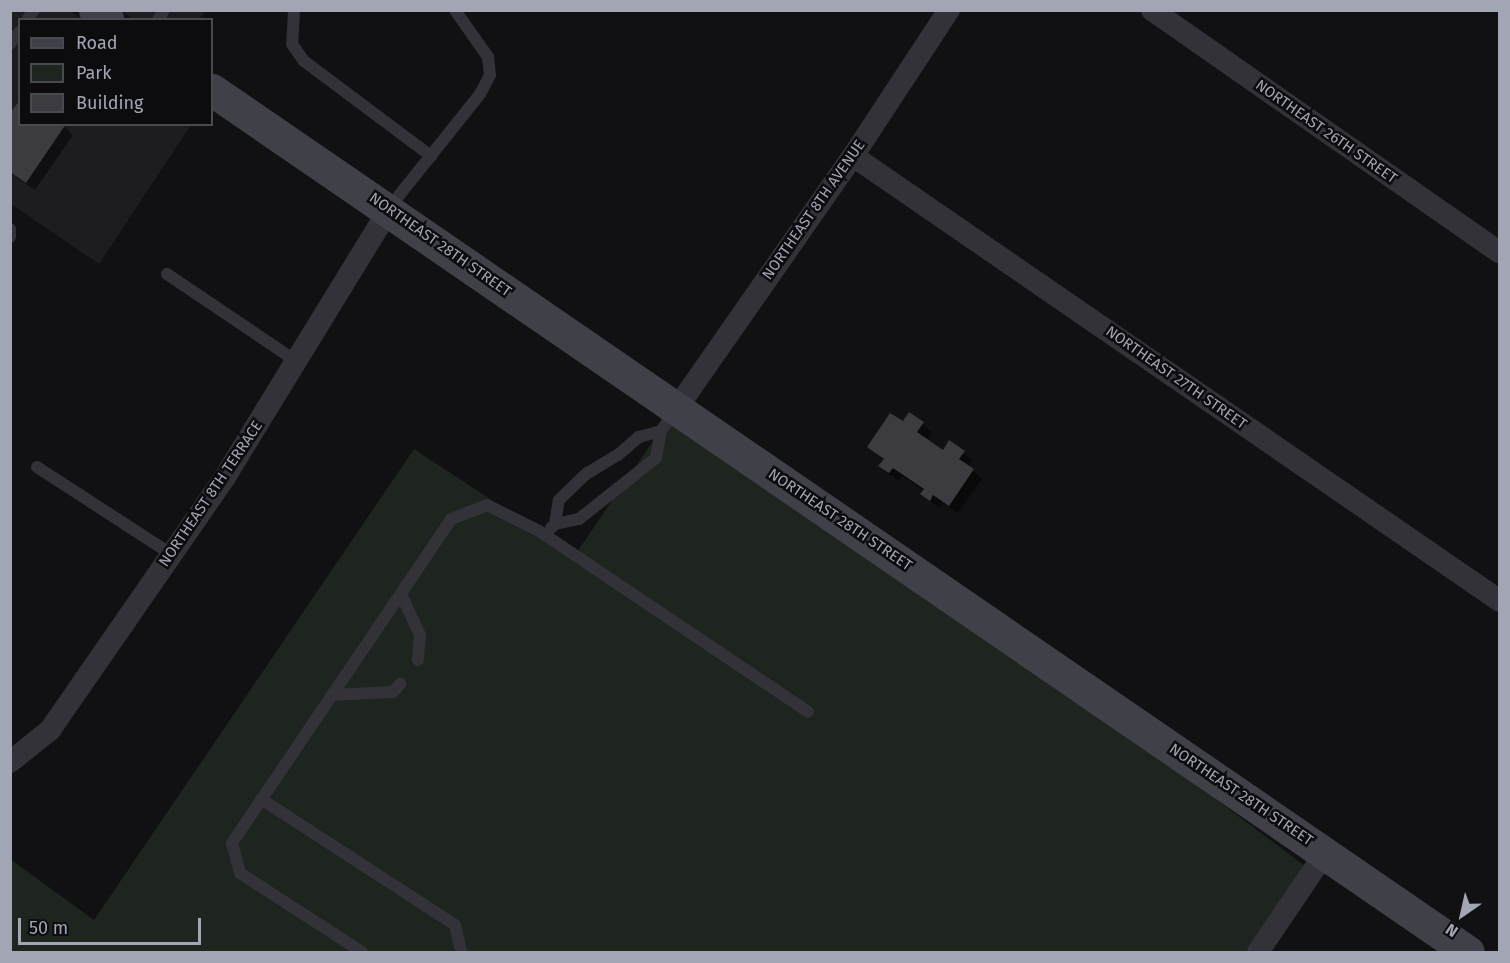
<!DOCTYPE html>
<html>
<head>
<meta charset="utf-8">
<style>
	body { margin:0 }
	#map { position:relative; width:1510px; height:963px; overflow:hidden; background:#111113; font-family:"Fira Sans",sans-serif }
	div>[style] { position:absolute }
	.built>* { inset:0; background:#1d1d20 }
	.green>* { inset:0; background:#1d251e }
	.shadow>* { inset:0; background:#0007 }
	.building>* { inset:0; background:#3b3b40 }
	.lane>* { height:12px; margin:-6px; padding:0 6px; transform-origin:6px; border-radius:6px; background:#323238 }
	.street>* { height:22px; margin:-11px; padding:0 11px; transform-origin:11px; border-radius:11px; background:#323238 }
	.secondary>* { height:33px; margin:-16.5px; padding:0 16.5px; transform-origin:16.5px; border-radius:16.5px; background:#404148 }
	span { translate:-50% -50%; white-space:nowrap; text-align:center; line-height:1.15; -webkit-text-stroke:5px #0c0c0e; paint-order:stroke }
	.street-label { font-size:15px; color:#a2a6b4 }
	.frame { position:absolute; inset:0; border:12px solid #a2a6b4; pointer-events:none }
	.legend { position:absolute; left:18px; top:18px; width:195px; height:108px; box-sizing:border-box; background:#0c0c0e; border:2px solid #484a50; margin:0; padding:8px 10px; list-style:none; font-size:18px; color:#a2a6b4 }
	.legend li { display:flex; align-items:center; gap:12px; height:30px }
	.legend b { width:30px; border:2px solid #484a50 }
	.north { position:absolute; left:1432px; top:885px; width:60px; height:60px; -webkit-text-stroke:4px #0c0c0e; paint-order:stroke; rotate:214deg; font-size:16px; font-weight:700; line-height:24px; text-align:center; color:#a2a6b4 }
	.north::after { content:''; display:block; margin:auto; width:21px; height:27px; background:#a2a6b4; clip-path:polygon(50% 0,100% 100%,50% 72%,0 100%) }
	.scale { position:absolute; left:18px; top:918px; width:183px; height:27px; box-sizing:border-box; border:3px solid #a2a6b4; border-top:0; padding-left:8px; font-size:18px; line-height:21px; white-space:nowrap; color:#a2a6b4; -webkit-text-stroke:4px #0c0c0e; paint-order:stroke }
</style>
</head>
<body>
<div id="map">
	<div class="built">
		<div style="clip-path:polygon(11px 11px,69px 11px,83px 19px,20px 20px,20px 124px,191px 125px,99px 264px,11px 204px)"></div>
		<div style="clip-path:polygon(120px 11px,205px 11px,199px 20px,133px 19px)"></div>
	</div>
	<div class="green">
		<div style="clip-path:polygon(668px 419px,1160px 757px,1305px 866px,1246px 952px,11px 952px,10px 859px,94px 920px,414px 449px,575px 555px)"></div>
	</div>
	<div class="shadow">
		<div style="clip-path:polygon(10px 115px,20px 124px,62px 124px,73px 135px,35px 190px,10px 173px)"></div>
		<div style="clip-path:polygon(909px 414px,932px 432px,926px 440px,943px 452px,964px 453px,972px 461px,968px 467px,982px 479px,958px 513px,943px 503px,939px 508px,931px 502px,922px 494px,924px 491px,902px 476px,899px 481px,889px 474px,880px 466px,884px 460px,869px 447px,903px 423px)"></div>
	</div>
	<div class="building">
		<div style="clip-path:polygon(20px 100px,20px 124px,66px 124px,26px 183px,10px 172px,10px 113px)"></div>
		<div style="clip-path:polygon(909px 412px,924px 422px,917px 432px,943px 450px,949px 440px,965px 451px,959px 459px,974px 469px,949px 506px,933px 495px,930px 501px,920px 494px,924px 489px,893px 468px,889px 473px,878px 466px,884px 459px,867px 447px,890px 413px,903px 421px)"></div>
	</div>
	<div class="lane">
		<div style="left:294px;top:10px;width:34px;rotate:93deg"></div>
		<div style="left:292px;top:44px;width:21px;rotate:55deg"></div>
		<div style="left:304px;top:61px;width:159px;rotate:36.8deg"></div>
		<div style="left:27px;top:20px;width:12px;rotate:-55deg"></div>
		<div style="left:158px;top:20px;width:12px;rotate:-59deg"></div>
		<div style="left:10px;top:44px;width:16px;rotate:-52deg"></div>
		<div style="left:389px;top:208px;width:146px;rotate:-51.4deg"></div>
		<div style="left:480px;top:94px;width:21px;rotate:-62deg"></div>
		<div style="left:490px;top:75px;width:18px;rotate:-96deg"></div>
		<div style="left:488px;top:57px;width:57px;rotate:-125.1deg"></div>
		<div style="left:10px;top:229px;width:8px;rotate:90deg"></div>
		<div style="left:167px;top:274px;width:156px;rotate:34deg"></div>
		<div style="left:37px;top:467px;width:160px;rotate:33deg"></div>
		<div style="left:555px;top:524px;width:25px;rotate:-12deg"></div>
		<div style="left:579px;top:519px;width:98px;rotate:-38.4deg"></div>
		<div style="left:656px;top:458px;width:27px;rotate:-80deg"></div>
		<div style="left:661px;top:431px;width:27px;rotate:-56deg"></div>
		<div style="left:551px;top:528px;width:6px;rotate:-45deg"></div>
		<div style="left:555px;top:524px;width:24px;rotate:-81deg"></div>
		<div style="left:559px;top:500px;width:37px;rotate:-44deg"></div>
		<div style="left:586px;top:474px;width:37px;rotate:-31deg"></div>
		<div style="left:618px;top:455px;width:28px;rotate:-41deg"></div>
		<div style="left:639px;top:437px;width:23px;rotate:-15deg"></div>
		<div style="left:401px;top:594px;width:45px;rotate:65.1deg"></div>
		<div style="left:420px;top:635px;width:25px;rotate:95deg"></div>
		<div style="left:332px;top:695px;width:61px;rotate:-2.8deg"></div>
		<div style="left:393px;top:692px;width:11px;rotate:-49deg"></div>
		<div style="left:261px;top:799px;width:231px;rotate:33deg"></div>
		<div style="left:455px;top:925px;width:28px;rotate:77deg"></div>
		<div style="left:362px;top:952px;width:145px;rotate:-147.1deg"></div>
		<div style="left:240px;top:873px;width:31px;rotate:-105deg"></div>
		<div style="left:232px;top:843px;width:391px;rotate:-55.9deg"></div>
		<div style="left:451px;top:519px;width:39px;rotate:-21deg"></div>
		<div style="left:487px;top:505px;width:58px;rotate:26.6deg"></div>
		<div style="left:539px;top:531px;width:324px;rotate:33.9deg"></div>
	</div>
	<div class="street">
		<div style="left:1152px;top:10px;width:424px;rotate:34.9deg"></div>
		<div style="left:853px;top:156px;width:785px;rotate:34.52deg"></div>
		<div style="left:677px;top:408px;width:307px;rotate:-55.1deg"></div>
		<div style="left:853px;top:156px;width:175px;rotate:-56.7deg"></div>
		<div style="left:10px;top:762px;width:51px;rotate:-38.7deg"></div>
		<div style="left:50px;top:730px;width:308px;rotate:-55.3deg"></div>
		<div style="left:225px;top:477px;width:314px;rotate:-58.5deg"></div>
		<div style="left:1258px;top:952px;width:120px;rotate:-55.9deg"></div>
	</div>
	<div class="secondary">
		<div style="left:95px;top:10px;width:16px;rotate:38deg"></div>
		<div style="left:212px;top:90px;width:1523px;rotate:34.46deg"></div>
	</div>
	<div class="street-label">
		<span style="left:1326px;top:132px;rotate:35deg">NORTHEAST 26TH STREET</span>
		<span style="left:814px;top:210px;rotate:-55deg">NORTHEAST 8TH AVENUE</span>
		<span style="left:440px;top:245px;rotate:35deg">NORTHEAST 28TH STREET</span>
		<span style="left:1176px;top:378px;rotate:35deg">NORTHEAST 27TH STREET</span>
		<span style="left:211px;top:494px;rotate:-56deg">NORTHEAST 8TH TERRACE</span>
		<span style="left:840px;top:520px;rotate:34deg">NORTHEAST 28TH STREET</span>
		<span style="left:1241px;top:795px;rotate:34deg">NORTHEAST 28TH STREET</span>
	</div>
	<div class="frame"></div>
	<ul class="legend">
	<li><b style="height:8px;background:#404148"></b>Road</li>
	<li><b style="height:16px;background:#1d251e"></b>Park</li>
	<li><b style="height:16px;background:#3b3b40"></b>Building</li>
	</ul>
	<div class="north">N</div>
	<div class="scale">50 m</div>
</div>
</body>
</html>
